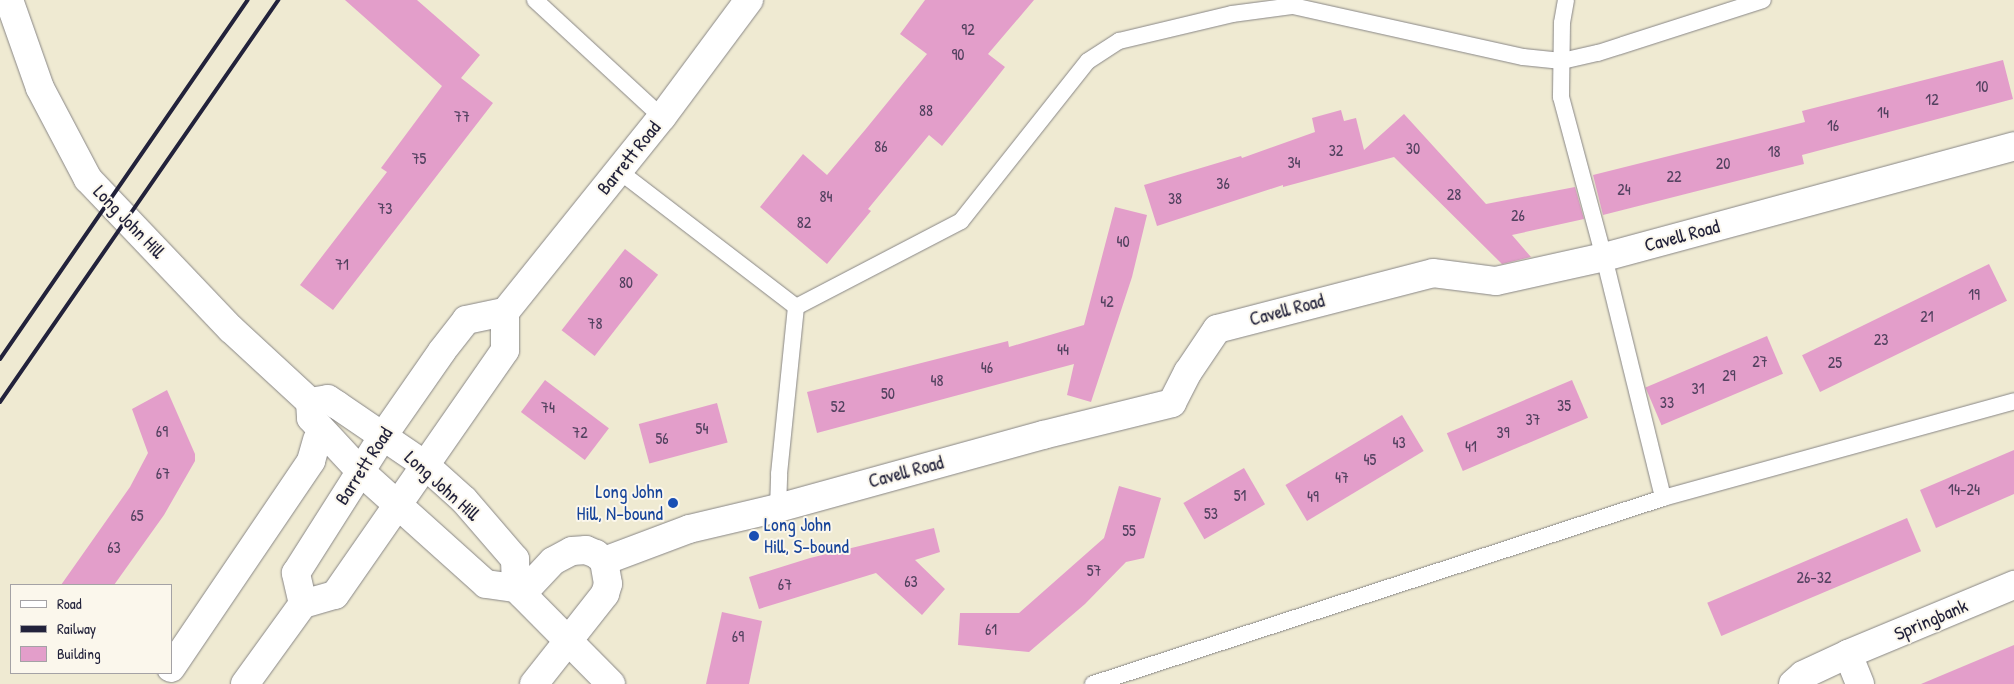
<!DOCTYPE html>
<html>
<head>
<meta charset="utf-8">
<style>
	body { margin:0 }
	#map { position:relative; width:2014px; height:684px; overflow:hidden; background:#efead2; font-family:"Patrick Hand",sans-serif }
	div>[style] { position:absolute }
	.building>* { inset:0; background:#e39eca; transform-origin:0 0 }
	.roads { filter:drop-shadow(0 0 1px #888686) drop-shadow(0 0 1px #888686) }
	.lane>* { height:16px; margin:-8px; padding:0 8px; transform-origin:8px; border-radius:8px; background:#fff }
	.street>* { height:28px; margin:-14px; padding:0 14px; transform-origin:14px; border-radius:14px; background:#fff }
	.secondary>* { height:28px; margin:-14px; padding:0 14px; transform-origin:14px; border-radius:14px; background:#fff }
	.highway>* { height:28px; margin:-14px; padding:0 14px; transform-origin:14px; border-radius:14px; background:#fff }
	.rail>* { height:4px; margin:-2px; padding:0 2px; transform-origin:2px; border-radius:2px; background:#22223b }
	.dots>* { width:14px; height:14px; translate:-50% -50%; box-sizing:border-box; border:2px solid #fbf7ec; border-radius:50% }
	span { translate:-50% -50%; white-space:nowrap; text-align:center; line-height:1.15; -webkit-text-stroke:4px #fbf7ec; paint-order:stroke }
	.number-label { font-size:16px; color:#52415f }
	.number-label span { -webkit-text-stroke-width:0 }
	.street-label { font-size:19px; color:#22223b }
	.transit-label { font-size:19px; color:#164399 }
	.right { translate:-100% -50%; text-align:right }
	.left { translate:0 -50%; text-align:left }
	.legend { position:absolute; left:10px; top:584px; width:162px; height:90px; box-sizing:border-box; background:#fbf7ec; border:1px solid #a4a2a5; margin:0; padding:6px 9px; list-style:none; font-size:15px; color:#22223b }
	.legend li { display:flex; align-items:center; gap:10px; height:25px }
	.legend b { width:25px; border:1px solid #a4a2a5 }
</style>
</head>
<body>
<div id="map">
	<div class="building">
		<div style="clip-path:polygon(345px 0,417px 0,480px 55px,461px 78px,493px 103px,333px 310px,300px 285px,387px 172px,381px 168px,442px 86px)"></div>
		<div style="clip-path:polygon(925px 0,1034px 0,988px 54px,1005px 67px,990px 86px,942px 146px,929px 135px,868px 209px,871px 211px,827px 264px,760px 207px,803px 154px,827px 175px,865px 130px,927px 54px,900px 34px)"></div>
		<div style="clip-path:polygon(2003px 60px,2013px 99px,1802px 155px,1804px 164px,1603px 215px,1593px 175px,1805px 122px,1802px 111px)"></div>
		<div style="clip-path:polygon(1341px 110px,1344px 121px,1356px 118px,1364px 150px,1404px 114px,1486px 204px,1575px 187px,1584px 219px,1512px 235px,1531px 257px,1502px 264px,1394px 157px,1283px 187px,1283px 185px,1157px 226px,1144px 185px,1241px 156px,1242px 158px,1315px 132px,1312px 118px)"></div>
		<div style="clip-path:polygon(1115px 207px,1147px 215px,1132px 277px,1091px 402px,1067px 395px,1074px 364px,817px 433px,807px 392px,1008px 341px,1009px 347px,1084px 325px)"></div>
		<div style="left:625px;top:249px;width:42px;height:103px;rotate:38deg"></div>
		<div style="left:1989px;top:264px;width:41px;height:208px;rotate:64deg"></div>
		<div style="left:1767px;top:336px;width:41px;height:132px;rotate:67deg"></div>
		<div style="left:545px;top:380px;width:80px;height:40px;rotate:37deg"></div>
		<div style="left:1572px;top:380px;width:41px;height:136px;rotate:67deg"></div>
		<div style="clip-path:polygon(167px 390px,195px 454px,195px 461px,164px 515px,114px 585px,61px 585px,130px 487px,148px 453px,132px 409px)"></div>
		<div style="left:717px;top:403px;width:41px;height:81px;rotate:75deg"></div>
		<div style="left:1402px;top:415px;width:42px;height:136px;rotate:59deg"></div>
		<div style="clip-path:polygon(2014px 450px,2014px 494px,1936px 528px,1920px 490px)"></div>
		<div style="left:1244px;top:468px;width:42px;height:70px;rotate:60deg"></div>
		<div style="clip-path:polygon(1119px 486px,1161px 498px,1144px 558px,1126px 562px,1085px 604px,1029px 652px,958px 645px,960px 613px,1019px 613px,1104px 538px)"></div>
		<div style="left:1907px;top:518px;width:36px;height:217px;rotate:67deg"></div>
		<div style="clip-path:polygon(934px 528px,940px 552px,915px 560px,945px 589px,922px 615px,876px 573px,759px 609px,749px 577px,810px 558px)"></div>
		<div style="clip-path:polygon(722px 612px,762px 621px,749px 684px,706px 684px)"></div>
		<div style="clip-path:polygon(2014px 645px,2014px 684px,1921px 684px)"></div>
	</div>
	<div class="roads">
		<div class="lane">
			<div style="left:535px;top:0;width:173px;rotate:42.7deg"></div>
			<div style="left:1566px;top:0;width:23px;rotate:100deg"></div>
			<div style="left:1562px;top:23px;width:74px;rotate:90.8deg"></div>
			<div style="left:1561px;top:97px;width:166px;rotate:75deg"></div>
			<div style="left:1604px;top:257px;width:248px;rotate:76.2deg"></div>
			<div style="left:619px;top:171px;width:223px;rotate:37.5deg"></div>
			<div style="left:796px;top:307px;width:186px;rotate:-27.5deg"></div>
			<div style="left:961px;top:221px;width:204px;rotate:-51.6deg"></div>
			<div style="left:1088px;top:61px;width:37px;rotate:-33deg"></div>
			<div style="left:1119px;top:41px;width:116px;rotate:-13.4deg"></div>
			<div style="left:1232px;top:14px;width:62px;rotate:-7.5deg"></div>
			<div style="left:1293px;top:6px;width:236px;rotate:12.5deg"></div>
			<div style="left:1523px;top:57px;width:39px;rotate:6deg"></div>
			<div style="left:1562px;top:61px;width:37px;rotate:-13deg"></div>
			<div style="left:1598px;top:53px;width:173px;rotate:-17.8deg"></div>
			<div style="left:778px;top:508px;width:34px;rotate:-88deg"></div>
			<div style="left:779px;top:474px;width:168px;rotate:-84.2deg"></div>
			<div style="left:1093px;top:684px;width:600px;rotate:-18.07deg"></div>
			<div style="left:1663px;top:498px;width:364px;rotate:-15.4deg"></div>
		</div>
		<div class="street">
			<div style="left:1848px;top:654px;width:32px;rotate:68deg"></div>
			<div style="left:171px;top:668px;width:250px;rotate:-55.9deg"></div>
			<div style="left:311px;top:461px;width:22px;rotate:-74deg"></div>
			<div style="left:534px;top:684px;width:55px;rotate:-51.7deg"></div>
			<div style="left:1793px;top:684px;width:13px;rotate:-42deg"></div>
			<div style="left:1803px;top:675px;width:50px;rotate:-25deg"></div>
			<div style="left:1848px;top:654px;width:180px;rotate:-22.6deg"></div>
		</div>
		<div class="secondary">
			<div style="left:9px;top:0;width:93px;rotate:70.6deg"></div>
			<div style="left:40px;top:88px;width:103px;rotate:62.2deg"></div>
			<div style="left:88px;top:179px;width:207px;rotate:46.4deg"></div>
			<div style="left:231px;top:329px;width:108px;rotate:42.7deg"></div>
			<div style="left:310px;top:402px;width:16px;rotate:86deg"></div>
			<div style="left:311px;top:418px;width:72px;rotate:47.2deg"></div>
			<div style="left:360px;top:471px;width:169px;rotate:41.9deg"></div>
			<div style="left:486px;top:584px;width:30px;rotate:8deg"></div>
			<div style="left:516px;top:588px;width:135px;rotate:45.3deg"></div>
			<div style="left:310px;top:402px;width:18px;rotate:-9deg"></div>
			<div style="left:328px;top:399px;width:11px;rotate:34deg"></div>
			<div style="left:337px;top:405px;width:107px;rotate:34.3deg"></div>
			<div style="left:425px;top:465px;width:52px;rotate:41.9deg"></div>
			<div style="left:464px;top:500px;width:78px;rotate:49.2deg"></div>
			<div style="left:515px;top:559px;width:29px;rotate:88deg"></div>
			<div style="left:604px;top:561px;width:91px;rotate:-20.6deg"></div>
			<div style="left:689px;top:529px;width:91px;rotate:-13.3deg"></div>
			<div style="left:778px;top:508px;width:275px;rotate:-15.4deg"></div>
			<div style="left:1043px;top:435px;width:133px;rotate:-13.9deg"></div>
			<div style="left:1172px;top:403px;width:35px;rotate:-63deg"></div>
			<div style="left:1188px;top:372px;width:52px;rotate:-56deg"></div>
			<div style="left:1217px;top:329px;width:223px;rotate:-14.5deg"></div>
			<div style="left:1433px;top:273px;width:64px;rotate:7.2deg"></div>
			<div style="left:1496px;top:281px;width:111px;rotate:-12.5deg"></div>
			<div style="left:1604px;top:257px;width:425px;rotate:-15.1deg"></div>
			<div style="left:522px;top:594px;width:45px;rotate:-46.8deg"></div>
			<div style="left:553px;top:561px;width:21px;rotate:-28deg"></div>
			<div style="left:572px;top:551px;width:14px;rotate:-4deg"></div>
			<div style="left:586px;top:550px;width:11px;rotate:22deg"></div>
			<div style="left:596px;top:554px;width:11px;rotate:41deg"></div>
			<div style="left:604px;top:561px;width:23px;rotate:80deg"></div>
			<div style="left:608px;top:584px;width:10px;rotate:107deg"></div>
			<div style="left:605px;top:594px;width:60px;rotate:128.2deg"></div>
		</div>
		<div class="highway">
			<div style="left:303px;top:604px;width:32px;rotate:-103deg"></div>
			<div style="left:296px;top:573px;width:162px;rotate:-57.6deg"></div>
			<div style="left:383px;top:436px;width:103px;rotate:-55.2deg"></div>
			<div style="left:442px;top:351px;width:39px;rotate:-52deg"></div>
			<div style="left:466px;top:320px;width:40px;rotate:-12deg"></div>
			<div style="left:245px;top:684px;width:99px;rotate:-54.1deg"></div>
			<div style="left:303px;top:604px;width:33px;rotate:-16deg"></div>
			<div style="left:335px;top:595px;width:298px;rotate:-55.2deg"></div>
			<div style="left:505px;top:350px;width:38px;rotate:-90deg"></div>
			<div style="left:505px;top:312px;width:250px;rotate:-51.2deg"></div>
			<div style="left:662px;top:117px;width:146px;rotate:-53.4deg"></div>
		</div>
	</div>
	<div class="rail">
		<div style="left:0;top:359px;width:436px;rotate:-55.4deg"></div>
		<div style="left:0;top:402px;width:489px;rotate:-55.3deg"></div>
	</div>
	<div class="dots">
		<div style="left:673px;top:503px;background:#1a4fb4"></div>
		<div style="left:754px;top:536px;background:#1a4fb4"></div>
	</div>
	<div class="number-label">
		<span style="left:968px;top:29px">92</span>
		<span style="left:958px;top:54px">90</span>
		<span style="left:1982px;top:86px">10</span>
		<span style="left:1932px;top:99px">12</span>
		<span style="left:926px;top:110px">88</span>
		<span style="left:1883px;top:112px">14</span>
		<span style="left:462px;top:116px">77</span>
		<span style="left:1833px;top:125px">16</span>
		<span style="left:881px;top:146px">86</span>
		<span style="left:1413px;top:148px">30</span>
		<span style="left:1336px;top:150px">32</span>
		<span style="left:1774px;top:151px">18</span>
		<span style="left:419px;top:158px">75</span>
		<span style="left:1294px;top:162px">34</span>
		<span style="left:1723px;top:163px">20</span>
		<span style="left:1674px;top:176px">22</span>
		<span style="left:1223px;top:183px">36</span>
		<span style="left:1624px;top:189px">24</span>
		<span style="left:1454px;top:194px">28</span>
		<span style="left:826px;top:196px">84</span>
		<span style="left:1175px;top:198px">38</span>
		<span style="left:385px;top:208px">73</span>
		<span style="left:1518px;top:215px">26</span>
		<span style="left:804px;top:222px">82</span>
		<span style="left:1123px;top:241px">40</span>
		<span style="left:342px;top:264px">71</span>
		<span style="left:626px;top:282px">80</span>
		<span style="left:1974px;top:294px">19</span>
		<span style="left:1107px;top:301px">42</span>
		<span style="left:1927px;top:316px">21</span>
		<span style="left:595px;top:323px">78</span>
		<span style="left:1881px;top:339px">23</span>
		<span style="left:1063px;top:349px">44</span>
		<span style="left:1760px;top:361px">27</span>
		<span style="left:1835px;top:362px">25</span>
		<span style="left:987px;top:367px">46</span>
		<span style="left:1729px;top:375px">29</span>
		<span style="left:937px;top:380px">48</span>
		<span style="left:1698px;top:388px">31</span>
		<span style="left:888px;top:393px">50</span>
		<span style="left:1667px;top:402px">33</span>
		<span style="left:1564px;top:405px">35</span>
		<span style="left:838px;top:406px">52</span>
		<span style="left:548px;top:407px">74</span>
		<span style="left:1533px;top:419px">37</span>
		<span style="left:702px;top:428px">54</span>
		<span style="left:162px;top:431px">69</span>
		<span style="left:580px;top:432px">72</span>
		<span style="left:1503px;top:432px">39</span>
		<span style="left:662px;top:438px">56</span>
		<span style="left:1399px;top:442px">43</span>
		<span style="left:1471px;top:446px">41</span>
		<span style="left:1370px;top:459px">45</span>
		<span style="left:163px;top:473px">67</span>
		<span style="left:1342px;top:477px">47</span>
		<span style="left:1964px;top:489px">14-24</span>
		<span style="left:1240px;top:495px">51</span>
		<span style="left:1313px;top:496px">49</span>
		<span style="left:1211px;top:513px">53</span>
		<span style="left:137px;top:515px">65</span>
		<span style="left:1129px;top:530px">55</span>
		<span style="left:114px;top:547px">63</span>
		<span style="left:1094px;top:570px">57</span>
		<span style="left:1814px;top:577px">26-32</span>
		<span style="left:911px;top:581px">63</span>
		<span style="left:785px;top:584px">67</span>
		<span style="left:991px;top:629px">61</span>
		<span style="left:738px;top:636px">69</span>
	</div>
	<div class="street-label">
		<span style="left:629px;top:158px;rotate:-51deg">Barrett Road</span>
		<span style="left:129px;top:222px;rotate:46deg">Long John Hill</span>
		<span style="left:1682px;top:236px;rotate:-15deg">Cavell Road</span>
		<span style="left:1287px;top:310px;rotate:-15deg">Cavell Road</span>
		<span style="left:364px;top:466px;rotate:-57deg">Barrett Road</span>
		<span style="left:906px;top:472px;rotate:-15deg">Cavell Road</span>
		<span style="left:442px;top:486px;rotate:42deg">Long John Hill</span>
		<span style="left:1931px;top:620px;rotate:-23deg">Springbank</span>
	</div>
	<div class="transit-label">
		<span class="right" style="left:663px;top:503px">Long John<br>Hill, N-bound</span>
		<span class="left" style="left:764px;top:536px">Long John<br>Hill, S-bound</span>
	</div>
	<ul class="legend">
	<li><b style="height:6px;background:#fff"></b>Road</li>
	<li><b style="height:6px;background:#22223b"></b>Railway</li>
	<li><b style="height:14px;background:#e39eca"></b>Building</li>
	</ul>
</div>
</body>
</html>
